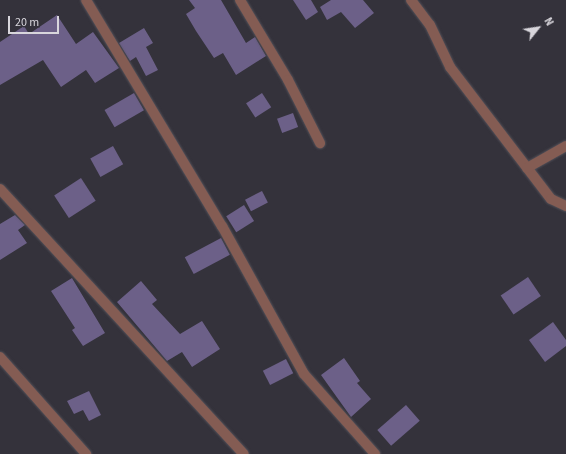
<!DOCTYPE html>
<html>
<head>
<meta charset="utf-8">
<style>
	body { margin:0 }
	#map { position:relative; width:566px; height:454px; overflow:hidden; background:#34323b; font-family:"Source Sans 3",sans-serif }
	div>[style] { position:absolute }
	.building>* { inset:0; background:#6c6088; transform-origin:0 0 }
	.roads { filter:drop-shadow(0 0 1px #525058) drop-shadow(0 0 1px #525058) }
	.minor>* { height:10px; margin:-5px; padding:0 5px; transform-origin:5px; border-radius:5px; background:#845c53 }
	span { translate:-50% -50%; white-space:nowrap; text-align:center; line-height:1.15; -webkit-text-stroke:3px #34323b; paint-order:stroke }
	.north { position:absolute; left:518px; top:8px; width:40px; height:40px; -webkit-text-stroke:3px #34323b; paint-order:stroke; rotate:60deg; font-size:11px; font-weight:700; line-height:16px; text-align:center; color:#d8d6dc }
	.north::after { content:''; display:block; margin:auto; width:14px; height:18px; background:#d8d6dc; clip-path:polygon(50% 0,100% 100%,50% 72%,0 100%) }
	.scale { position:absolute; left:8px; top:16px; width:51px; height:18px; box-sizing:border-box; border:2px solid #d8d6dc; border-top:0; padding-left:5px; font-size:12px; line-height:14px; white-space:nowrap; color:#d8d6dc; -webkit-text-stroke:3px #34323b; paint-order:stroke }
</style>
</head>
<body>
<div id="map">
	<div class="building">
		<div style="clip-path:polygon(189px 0,221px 0,246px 43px,255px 37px,266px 56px,236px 75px,223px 53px,214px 58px,196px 31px,186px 14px,195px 8px)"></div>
		<div style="clip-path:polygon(293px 0,311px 0,318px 12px,306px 20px)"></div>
		<div style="clip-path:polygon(331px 0,363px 0,374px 13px,355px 28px,341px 12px,327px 20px,320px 7px)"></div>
		<div style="clip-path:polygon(57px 15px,76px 44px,93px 32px,119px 68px,95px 83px,86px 70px,61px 87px,43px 60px,0 85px,0 42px,24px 26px,29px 34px)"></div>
		<div style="clip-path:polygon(144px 28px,153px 43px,146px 47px,158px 70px,146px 76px,136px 57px,130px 61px,119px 43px)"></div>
		<div style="left:134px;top:93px;width:20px;height:34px;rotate:60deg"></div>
		<div style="left:262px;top:93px;width:17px;height:19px;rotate:57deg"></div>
		<div style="left:293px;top:113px;width:15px;height:17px;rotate:70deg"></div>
		<div style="left:113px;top:146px;width:21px;height:26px;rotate:61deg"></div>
		<div style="left:81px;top:178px;width:27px;height:32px;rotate:57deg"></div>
		<div style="left:262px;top:191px;width:13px;height:19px;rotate:63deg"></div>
		<div style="left:244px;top:205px;width:19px;height:21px;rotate:58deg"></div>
		<div style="clip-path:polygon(15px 215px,25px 225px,18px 230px,27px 243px,0 260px,0 224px)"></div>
		<div style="left:221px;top:238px;width:19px;height:41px;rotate:62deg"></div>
		<div style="left:528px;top:277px;width:23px;height:33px;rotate:56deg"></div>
		<div style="clip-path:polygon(72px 278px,105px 333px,83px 346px,72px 330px,75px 328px,51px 291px)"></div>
		<div style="clip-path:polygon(141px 281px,157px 300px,152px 304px,180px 334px,202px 321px,220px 349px,192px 367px,182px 352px,167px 361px,117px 302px)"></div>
		<div style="clip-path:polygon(553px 322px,566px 340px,566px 346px,545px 362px,529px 340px)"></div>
		<div style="clip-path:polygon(344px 358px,360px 381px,357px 383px,371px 399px,351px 417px,321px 375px)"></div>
		<div style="left:286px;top:359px;width:16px;height:26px;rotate:63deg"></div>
		<div style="clip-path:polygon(89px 391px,101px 415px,89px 421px,83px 410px,74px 414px,67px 401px)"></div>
		<div style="left:406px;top:405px;width:21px;height:38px;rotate:49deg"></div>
	</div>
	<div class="roads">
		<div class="minor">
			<div style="left:86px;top:0;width:264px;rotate:59deg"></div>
			<div style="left:222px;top:226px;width:169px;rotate:61deg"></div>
			<div style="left:304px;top:374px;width:107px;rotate:48.4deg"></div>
			<div style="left:240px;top:0;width:93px;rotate:59deg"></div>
			<div style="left:288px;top:80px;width:71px;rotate:63.1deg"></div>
			<div style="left:411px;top:0;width:31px;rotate:53deg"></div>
			<div style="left:430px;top:25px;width:47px;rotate:64.5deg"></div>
			<div style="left:450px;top:67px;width:166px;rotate:52.6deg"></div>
			<div style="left:551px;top:199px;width:17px;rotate:25deg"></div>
			<div style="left:527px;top:168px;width:45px;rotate:-29.4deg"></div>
			<div style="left:0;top:189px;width:360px;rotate:47.4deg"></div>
			<div style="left:0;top:357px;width:130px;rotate:48.4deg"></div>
		</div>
	</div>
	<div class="north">N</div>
	<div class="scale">20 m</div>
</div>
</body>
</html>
